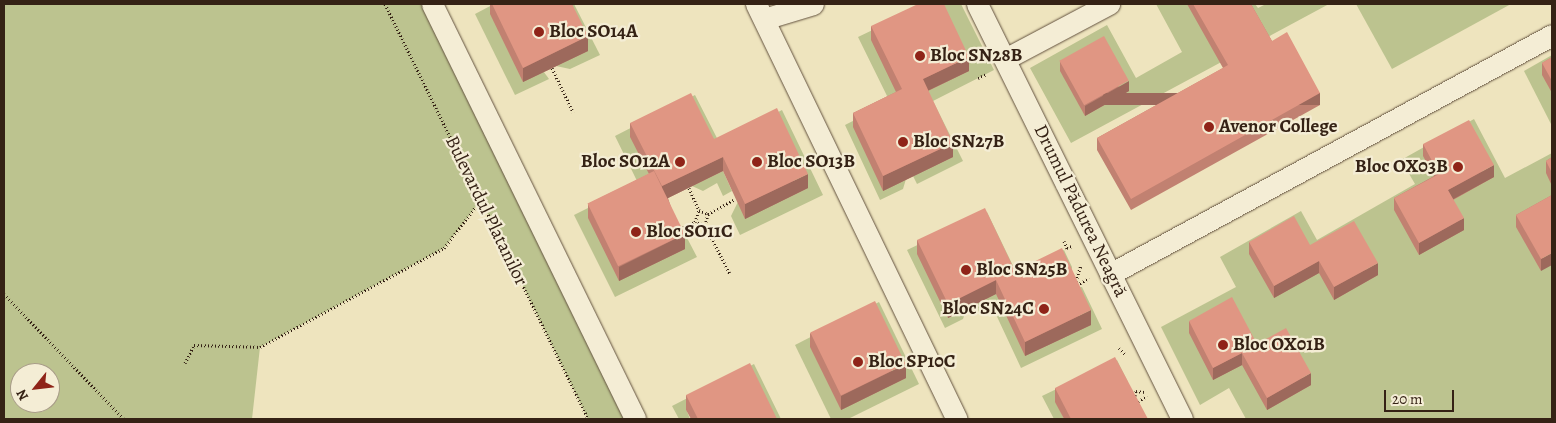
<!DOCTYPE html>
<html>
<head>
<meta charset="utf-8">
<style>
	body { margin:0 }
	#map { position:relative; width:1556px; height:423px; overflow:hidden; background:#eee4be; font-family:Alegreya,serif }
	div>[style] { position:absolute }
	.green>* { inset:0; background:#bcc38f }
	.path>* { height:3px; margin-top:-1.5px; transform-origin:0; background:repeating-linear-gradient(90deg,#352215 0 1px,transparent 0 3.5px) }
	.roads { filter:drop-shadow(0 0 1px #63523f) drop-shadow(0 0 1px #63523f) }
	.minor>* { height:21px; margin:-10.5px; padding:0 10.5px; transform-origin:10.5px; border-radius:10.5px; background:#f4edd5 }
	.wall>* { inset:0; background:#c18171 }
	.shaded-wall>* { inset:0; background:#9d695c; transform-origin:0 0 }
	.building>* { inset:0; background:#e09683; transform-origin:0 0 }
	.dots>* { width:14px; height:14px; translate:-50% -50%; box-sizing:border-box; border:2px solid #f4edd5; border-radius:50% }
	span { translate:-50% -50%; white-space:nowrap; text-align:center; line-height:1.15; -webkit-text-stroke:4.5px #f4edd5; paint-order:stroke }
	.poi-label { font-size:19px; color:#352215; font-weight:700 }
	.left { translate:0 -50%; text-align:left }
	.right { translate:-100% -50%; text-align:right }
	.street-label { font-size:19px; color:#352215 }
	.frame { position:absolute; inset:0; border:5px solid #352215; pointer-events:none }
	.north { position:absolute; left:10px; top:363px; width:50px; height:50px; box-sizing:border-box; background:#f4edd5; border:1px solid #a89c88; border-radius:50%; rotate:241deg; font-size:14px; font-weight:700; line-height:20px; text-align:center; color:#352215 }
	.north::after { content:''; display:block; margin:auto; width:18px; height:22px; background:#8f2418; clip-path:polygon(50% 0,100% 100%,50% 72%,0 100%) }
	.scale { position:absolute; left:1384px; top:390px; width:70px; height:22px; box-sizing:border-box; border:2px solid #352215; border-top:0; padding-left:6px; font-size:15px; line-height:18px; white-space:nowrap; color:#352215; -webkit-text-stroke:4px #f4edd5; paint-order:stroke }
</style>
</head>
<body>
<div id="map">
	<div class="green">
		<div style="clip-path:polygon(evenodd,4px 4px,432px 4px,635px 419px,588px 419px,481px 200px,444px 248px,260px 347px,252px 419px,4px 419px,4px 4px,20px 373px,50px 373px,50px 403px,20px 403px,20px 373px)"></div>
		<div style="clip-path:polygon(494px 4px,549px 79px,515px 95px,475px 14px)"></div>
		<div style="clip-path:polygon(566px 4px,574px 4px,600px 55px,570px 69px,556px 66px)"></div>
		<div style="clip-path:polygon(920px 4px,961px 4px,994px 70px,933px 101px,963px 161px,917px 184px,913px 176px,922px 94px)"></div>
		<div style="clip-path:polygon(1156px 4px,1255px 4px,1258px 8px,1266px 4px,1329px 4px,1071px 143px,1030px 68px,1107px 25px,1136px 78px,1182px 52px)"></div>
		<div style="clip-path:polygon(1356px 4px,1511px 4px,1392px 69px)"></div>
		<div style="clip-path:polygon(904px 15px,906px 179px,903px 189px,880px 200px,845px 125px,890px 102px,858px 37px)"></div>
		<div style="clip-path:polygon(1552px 55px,1552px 126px,1524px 71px)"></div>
		<div style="clip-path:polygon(695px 95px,719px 142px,782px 110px,823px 195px,740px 235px,731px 216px,777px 123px,655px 185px,678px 233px,686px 236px,697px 257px,615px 297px,574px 215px,638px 183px,615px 136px)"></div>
		<div style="clip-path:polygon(1474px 119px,1505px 178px,1552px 153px,1552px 419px,1246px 419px,1229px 388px,1200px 405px,1161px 327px,1236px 287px,1220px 257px,1301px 211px,1317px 240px,1415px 184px,1401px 160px)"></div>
		<div style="clip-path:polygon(723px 171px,732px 191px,723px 196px,717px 183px,703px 191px,692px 186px)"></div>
		<div style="clip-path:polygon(987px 212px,1017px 274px,1064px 250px,1072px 267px,1071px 279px,1063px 262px,967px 308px,963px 319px,945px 328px,907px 250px)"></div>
		<div style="clip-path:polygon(1082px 287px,1102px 329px,1021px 368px,992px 306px,979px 312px,975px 304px,996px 294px)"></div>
		<div style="clip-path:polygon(879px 302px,919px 384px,848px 419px,831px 419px,795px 345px)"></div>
		<div style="clip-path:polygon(1117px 360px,1128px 382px,1127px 395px,1056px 402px,1064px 419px,1054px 419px,1042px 396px)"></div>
		<div style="clip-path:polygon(754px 364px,781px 419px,686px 409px,690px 419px,679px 419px,672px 406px)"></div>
	</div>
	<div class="path">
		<div style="left:385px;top:4px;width:462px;rotate:63.9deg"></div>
		<div style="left:552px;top:68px;width:49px;rotate:64.5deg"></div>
		<div style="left:978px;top:78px;width:10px;rotate:-24deg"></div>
		<div style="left:689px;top:188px;width:24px;rotate:66deg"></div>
		<div style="left:708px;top:214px;width:31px;rotate:-29deg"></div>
		<div style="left:705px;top:225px;width:10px;rotate:-163deg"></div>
		<div style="left:695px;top:222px;width:13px;rotate:-72deg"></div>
		<div style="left:699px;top:210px;width:10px;rotate:24deg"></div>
		<div style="left:708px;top:214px;width:11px;rotate:105deg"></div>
		<div style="left:705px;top:225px;width:55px;rotate:63deg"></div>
		<div style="left:680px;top:229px;width:17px;rotate:-25deg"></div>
		<div style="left:1064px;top:241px;width:8px;rotate:67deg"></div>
		<div style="left:1067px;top:248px;width:5px;rotate:-22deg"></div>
		<div style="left:1076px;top:281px;width:17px;rotate:-73deg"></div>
		<div style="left:1077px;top:285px;width:14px;rotate:-30deg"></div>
		<div style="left:4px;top:294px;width:173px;rotate:46.2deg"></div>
		<div style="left:1119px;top:348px;width:10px;rotate:45deg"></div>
		<div style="left:185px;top:363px;width:20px;rotate:-63deg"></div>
		<div style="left:194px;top:345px;width:66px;rotate:1.7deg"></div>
		<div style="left:260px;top:347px;width:209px;rotate:-28.3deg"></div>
		<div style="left:444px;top:248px;width:61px;rotate:-52.4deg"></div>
		<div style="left:1134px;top:399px;width:8px;rotate:-76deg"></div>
		<div style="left:1136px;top:391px;width:8px;rotate:7deg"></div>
		<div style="left:1135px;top:403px;width:14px;rotate:-30deg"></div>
	</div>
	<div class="roads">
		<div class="minor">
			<div style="left:432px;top:4px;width:462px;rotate:63.9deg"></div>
			<div style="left:756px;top:4px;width:461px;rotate:64.2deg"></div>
			<div style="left:977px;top:4px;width:463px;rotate:63.7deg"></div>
			<div style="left:764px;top:19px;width:51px;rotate:-17deg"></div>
			<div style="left:1005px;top:59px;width:118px;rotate:-27.9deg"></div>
			<div style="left:1110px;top:274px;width:502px;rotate:-28.4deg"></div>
		</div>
	</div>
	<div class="wall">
		<div style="clip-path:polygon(490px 4px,572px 4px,588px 51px,523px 82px,490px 14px)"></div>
		<div style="clip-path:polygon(1187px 4px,1251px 4px,1272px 41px,1320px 105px,1131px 210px,1097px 150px,1097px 138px,1223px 68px)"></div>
		<div style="clip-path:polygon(871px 26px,969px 71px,928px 91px,953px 157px,883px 191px,853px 127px,853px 113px,896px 92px,871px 40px)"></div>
		<div style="clip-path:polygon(1552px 57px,1552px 93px,1542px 75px,1542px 63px)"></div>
		<div style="clip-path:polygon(1060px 61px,1129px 91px,1085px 116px,1060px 71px)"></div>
		<div style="clip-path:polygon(630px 123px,714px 139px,808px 188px,745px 219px,723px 171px,668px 198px,685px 249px,619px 281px,588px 218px,588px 204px,649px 174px,630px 137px)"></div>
		<div style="clip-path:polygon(1423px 144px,1494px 177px,1453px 200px,1464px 230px,1419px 255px,1394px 210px,1394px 198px,1434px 176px,1423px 156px)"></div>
		<div style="clip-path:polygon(1552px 157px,1552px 186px,1546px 173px,1546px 161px)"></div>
		<div style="clip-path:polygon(1552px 195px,1541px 271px,1516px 227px,1516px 215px)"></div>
		<div style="clip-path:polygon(917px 240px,1015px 271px,1091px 325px,1025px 356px,996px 294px,948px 318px,917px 254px)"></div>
		<div style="clip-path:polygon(1249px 242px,1310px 245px,1378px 275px,1334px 300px,1319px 273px,1274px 298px,1249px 254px)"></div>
		<div style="clip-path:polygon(1189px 321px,1257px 344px,1311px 385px,1267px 410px,1242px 365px,1213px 380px,1189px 333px)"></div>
		<div style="clip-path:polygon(810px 333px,906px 378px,841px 410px,810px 347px)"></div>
		<div style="clip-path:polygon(1055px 388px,1148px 419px,1064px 419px,1055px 402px)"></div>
		<div style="clip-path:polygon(686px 395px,777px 419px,691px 419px,686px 410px)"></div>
	</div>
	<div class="shaded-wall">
		<div style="clip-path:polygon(588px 36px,588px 51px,523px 82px,523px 68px)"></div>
		<div style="clip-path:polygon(969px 57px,969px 71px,923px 93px,923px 79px)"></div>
		<div style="clip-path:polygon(1129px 81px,1129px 91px,1085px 116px,1085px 106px)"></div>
		<div style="left:1320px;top:93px;width:12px;height:217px;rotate:90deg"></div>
		<div style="clip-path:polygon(953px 143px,953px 157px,883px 191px,883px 176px)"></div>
		<div style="clip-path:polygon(723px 157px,723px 171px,662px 201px,662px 186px)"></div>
		<div style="clip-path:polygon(1494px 165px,1494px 177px,1448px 202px,1448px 190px)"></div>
		<div style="clip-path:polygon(808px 174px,808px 188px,745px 219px,745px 204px)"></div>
		<div style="clip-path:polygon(1464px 218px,1464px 230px,1419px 255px,1419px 243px)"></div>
		<div style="clip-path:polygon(685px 234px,685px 249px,619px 281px,619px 267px)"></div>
		<div style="clip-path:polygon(1552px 253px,1552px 265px,1541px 271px,1541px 259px)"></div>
		<div style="clip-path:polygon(1319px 261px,1319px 273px,1274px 298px,1274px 286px)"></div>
		<div style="clip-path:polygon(1378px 263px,1378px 275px,1334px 300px,1334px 287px)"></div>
		<div style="clip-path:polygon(996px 280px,996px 294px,948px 318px,948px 304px)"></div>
		<div style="clip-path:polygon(1091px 310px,1091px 325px,1025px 356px,1025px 342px)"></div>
		<div style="clip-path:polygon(1242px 353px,1242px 365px,1213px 380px,1213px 368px)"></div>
		<div style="clip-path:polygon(906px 364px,906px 378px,841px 410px,841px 396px)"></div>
		<div style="clip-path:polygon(1311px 373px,1311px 385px,1267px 410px,1267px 398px)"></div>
	</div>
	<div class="building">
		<div style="clip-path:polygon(492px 4px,572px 4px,588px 36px,523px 68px)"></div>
		<div style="clip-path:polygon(918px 4px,944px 4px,969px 57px,923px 79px,953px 143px,883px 176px,853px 113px,902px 89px,871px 26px)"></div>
		<div style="clip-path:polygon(1193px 4px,1251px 4px,1272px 41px,1287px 32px,1320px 93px,1131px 199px,1097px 138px,1228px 65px)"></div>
		<div style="left:1104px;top:36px;width:51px;height:51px;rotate:61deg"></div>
		<div style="clip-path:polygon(1552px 57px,1552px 81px,1542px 63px)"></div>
		<div style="clip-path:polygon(691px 93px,714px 139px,777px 108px,808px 174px,745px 204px,723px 157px,662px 186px,630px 123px)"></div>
		<div style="clip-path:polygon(1469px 120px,1494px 165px,1448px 190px,1464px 218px,1419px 243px,1394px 198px,1439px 174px,1423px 144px)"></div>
		<div style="clip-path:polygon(1552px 157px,1552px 173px,1546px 161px)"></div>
		<div style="left:654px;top:171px;width:70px;height:74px;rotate:64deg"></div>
		<div style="clip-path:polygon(1552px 195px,1552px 253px,1541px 259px,1516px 215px)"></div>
		<div style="clip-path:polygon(985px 208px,1015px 271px,1062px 248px,1091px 310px,1025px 342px,996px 280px,948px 304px,917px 240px)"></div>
		<div style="clip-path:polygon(1294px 216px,1310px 245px,1354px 221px,1378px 263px,1334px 287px,1319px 261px,1274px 286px,1249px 242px)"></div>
		<div style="clip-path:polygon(1232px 297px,1257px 344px,1286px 328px,1311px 373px,1267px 398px,1242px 353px,1213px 368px,1189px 321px)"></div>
		<div style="left:875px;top:301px;width:70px;height:72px;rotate:64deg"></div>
		<div style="clip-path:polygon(1115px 357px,1148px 419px,1071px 419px,1055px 388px)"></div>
		<div style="clip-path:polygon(750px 363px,777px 419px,698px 419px,686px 395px)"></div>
	</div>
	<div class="dots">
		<div style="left:539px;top:32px;background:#8f2418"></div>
		<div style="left:920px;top:56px;background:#8f2418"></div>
		<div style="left:1209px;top:127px;background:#8f2418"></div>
		<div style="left:903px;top:142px;background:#8f2418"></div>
		<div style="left:680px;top:162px;background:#8f2418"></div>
		<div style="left:757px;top:162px;background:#8f2418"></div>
		<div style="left:1458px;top:167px;background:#8f2418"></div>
		<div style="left:636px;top:232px;background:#8f2418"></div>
		<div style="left:966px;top:270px;background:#8f2418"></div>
		<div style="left:1044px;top:309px;background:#8f2418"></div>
		<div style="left:1223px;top:345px;background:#8f2418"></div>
		<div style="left:858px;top:362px;background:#8f2418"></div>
	</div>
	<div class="poi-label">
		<span class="left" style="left:549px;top:32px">Bloc SO14A</span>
		<span class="left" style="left:930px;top:56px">Bloc SN28B</span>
		<span class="left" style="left:1219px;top:127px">Avenor College</span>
		<span class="left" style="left:913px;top:142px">Bloc SN27B</span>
		<span class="right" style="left:670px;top:162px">Bloc SO12A</span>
		<span class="left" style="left:767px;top:162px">Bloc SO13B</span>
		<span class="right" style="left:1448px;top:167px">Bloc OX03B</span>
		<span class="left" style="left:646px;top:232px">Bloc SO11C</span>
		<span class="left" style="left:976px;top:270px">Bloc SN25B</span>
		<span class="right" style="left:1034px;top:309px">Bloc SN24C</span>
		<span class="left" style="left:1233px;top:345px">Bloc OX01B</span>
		<span class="left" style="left:868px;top:362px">Bloc SP10C</span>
	</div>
	<div class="street-label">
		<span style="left:486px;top:211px;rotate:64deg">Bulevardul Platanilor</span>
		<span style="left:1080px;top:211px;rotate:64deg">Drumul Pădurea Neagră</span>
	</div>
	<div class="frame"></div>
	<div class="north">N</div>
	<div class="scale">20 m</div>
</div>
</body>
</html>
